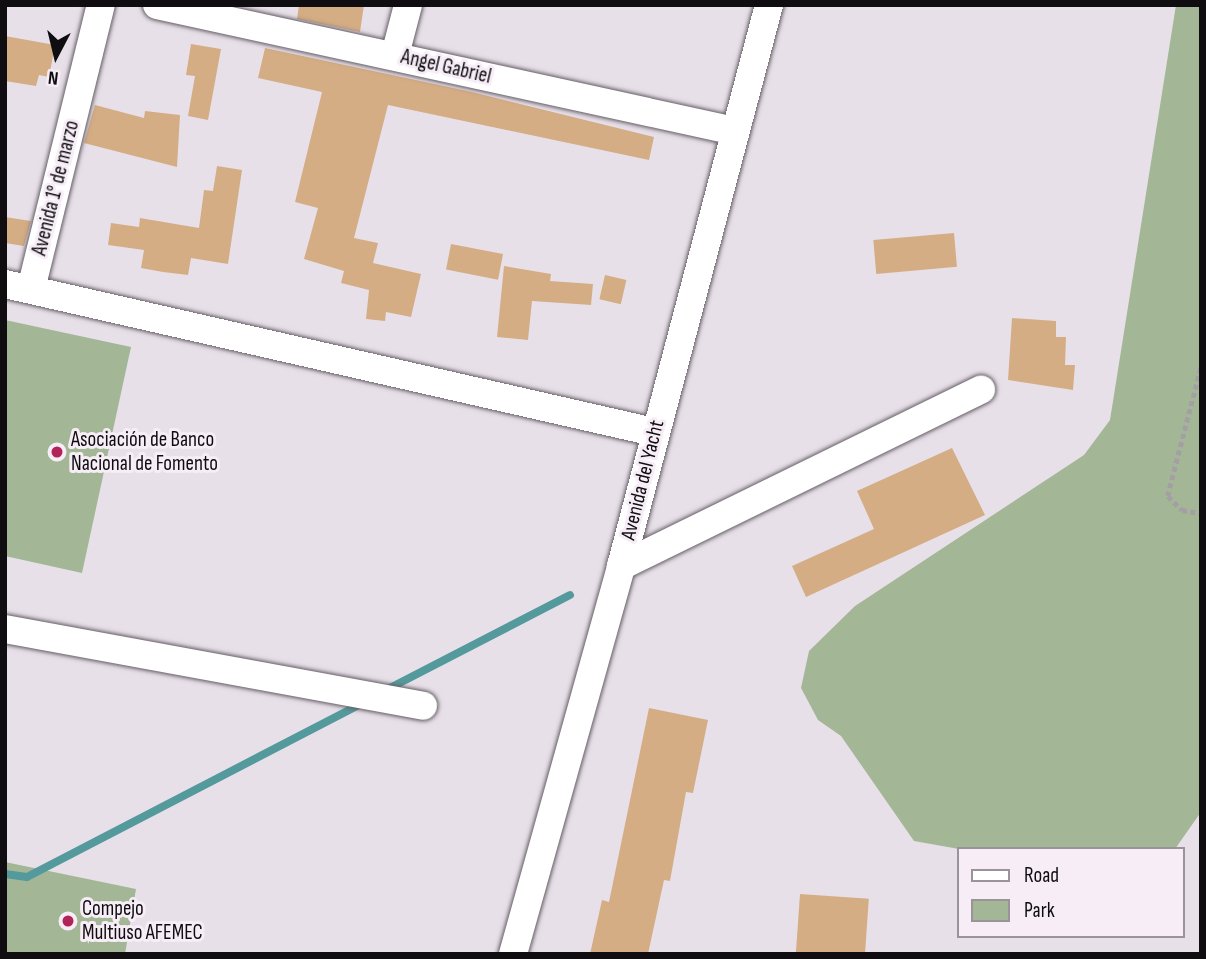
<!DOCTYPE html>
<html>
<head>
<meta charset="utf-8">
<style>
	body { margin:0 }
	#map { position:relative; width:1206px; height:959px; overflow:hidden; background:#e8e0e9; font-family:"Sofia Sans Condensed",sans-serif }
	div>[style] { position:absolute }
	.green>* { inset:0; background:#a3b797 }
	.stream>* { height:8px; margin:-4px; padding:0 4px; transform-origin:4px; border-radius:4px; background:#549a9c }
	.building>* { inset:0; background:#d4ad85; transform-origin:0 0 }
	.path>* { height:4.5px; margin-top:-2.25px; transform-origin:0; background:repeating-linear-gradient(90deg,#a49ea5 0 5px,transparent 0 8.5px) }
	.roads { filter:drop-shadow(0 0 2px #655e65) drop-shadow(0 0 2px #655e65) }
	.minor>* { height:28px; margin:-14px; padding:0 14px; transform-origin:14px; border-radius:14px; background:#fff }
	.dots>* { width:19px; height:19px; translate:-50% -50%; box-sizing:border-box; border:4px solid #f6edf6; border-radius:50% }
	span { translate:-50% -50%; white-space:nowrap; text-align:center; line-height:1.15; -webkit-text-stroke:6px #f6edf6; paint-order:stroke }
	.street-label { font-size:21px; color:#0f0d10 }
	.poi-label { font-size:21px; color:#0f0d10 }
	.left { translate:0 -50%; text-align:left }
	.frame { position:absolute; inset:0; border:7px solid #0f0d10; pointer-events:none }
	.legend { position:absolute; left:957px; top:847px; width:228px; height:91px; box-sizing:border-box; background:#f6edf6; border:2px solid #9a939a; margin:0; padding:9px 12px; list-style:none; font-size:21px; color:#0f0d10 }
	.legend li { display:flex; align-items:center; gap:14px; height:35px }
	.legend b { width:35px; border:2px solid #9a939a }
	.north { position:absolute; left:21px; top:21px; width:70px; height:70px; -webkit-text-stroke:5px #f6edf6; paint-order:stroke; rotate:187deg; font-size:19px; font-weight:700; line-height:28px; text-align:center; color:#0f0d10 }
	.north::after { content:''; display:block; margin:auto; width:24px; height:32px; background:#0f0d10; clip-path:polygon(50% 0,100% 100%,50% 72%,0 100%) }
</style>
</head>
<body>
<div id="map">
	<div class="green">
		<div style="clip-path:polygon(1176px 5px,1201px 5px,1201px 812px,1175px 849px,959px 849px,914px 841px,841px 736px,818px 720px,801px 688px,809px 651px,855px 606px,1084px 455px,1110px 420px)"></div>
		<div style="clip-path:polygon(5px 320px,131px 347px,82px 573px,5px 556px)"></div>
		<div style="clip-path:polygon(5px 862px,136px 889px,125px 954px,5px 954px)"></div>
	</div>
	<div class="stream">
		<div style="left:386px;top:690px;width:207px;rotate:-27.3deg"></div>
		<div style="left:5px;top:874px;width:22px;rotate:8deg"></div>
		<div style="left:27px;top:877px;width:377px;rotate:-27.4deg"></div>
	</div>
	<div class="building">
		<div style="clip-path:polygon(299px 5px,364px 5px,360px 32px,297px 19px)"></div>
		<div style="clip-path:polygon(5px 36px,55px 45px,49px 77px,39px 75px,36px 86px,5px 81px)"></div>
		<div style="clip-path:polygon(191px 44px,221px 49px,208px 120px,188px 116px,195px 76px,186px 75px)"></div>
		<div style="clip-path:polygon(265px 48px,472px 92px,654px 137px,649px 160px,388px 105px,354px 238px,378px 243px,373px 263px,421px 274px,411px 317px,386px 312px,385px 321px,366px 319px,369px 290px,341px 283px,344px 271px,304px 259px,318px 208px,295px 202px,322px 92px,258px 78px)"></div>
		<div style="clip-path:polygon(95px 105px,144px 118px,145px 111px,180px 115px,177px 167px,84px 143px)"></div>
		<div style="clip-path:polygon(217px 166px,242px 170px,228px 264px,191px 258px,188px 275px,163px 272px,141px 268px,144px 250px,108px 245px,111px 223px,139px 227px,140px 218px,199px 228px,204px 190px,213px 191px)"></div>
		<div style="clip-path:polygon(5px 217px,31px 221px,24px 246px,5px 243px)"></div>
		<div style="left:954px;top:233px;width:34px;height:81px;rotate:85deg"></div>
		<div style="left:451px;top:244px;width:53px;height:26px;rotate:11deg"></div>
		<div style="clip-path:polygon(504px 266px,551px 274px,550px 281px,593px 284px,591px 305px,532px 301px,528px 340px,497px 337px)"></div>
		<div style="left:605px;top:275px;width:22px;height:25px;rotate:13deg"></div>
		<div style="clip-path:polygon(1012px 318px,1056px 321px,1056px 337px,1066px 337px,1065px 365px,1075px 365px,1073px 390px,1008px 380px)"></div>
		<div style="clip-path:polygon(952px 448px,985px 515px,806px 597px,792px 566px,874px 529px,857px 491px)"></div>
		<div style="clip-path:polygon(649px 708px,708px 720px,693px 793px,686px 792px,670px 881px,664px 880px,648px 954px,590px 954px,602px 900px,609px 902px)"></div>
		<div style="left:800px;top:894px;width:69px;height:60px;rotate:4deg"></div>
	</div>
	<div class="path">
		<div style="left:1201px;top:368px;width:132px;rotate:104.5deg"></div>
		<div style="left:1168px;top:496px;width:20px;rotate:45deg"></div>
		<div style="left:1182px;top:510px;width:19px;rotate:9deg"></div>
	</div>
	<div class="roads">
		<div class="minor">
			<div style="left:157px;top:5px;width:592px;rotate:12.3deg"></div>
			<div style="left:395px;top:55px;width:52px;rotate:-75.4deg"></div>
			<div style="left:5px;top:284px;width:666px;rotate:12.85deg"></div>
			<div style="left:31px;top:289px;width:292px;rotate:-76.2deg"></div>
			<div style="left:621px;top:566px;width:401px;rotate:-26.1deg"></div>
			<div style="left:5px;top:629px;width:425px;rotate:10.4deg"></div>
			<div style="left:513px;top:954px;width:403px;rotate:-74.4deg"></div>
			<div style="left:621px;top:566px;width:580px;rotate:-75.22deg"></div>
		</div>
	</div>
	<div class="dots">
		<div style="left:57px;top:452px;background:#b22359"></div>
		<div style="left:68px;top:921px;background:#b22359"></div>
	</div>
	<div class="street-label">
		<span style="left:446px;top:67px;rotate:13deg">Angel Gabriel</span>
		<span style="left:56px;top:188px;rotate:-76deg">Avenida 1° de marzo</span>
		<span style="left:643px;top:480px;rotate:-76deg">Avenida del Yacht</span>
	</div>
	<div class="poi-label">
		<span class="left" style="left:71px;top:452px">Asociación de Banco<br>Nacional de Fomento</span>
		<span class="left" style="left:82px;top:921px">Compejo<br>Multiuso AFEMEC</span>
	</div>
	<div class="frame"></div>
	<ul class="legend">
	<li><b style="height:9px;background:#fff"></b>Road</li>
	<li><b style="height:19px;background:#a3b797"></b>Park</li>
	</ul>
	<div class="north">N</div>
</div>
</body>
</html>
